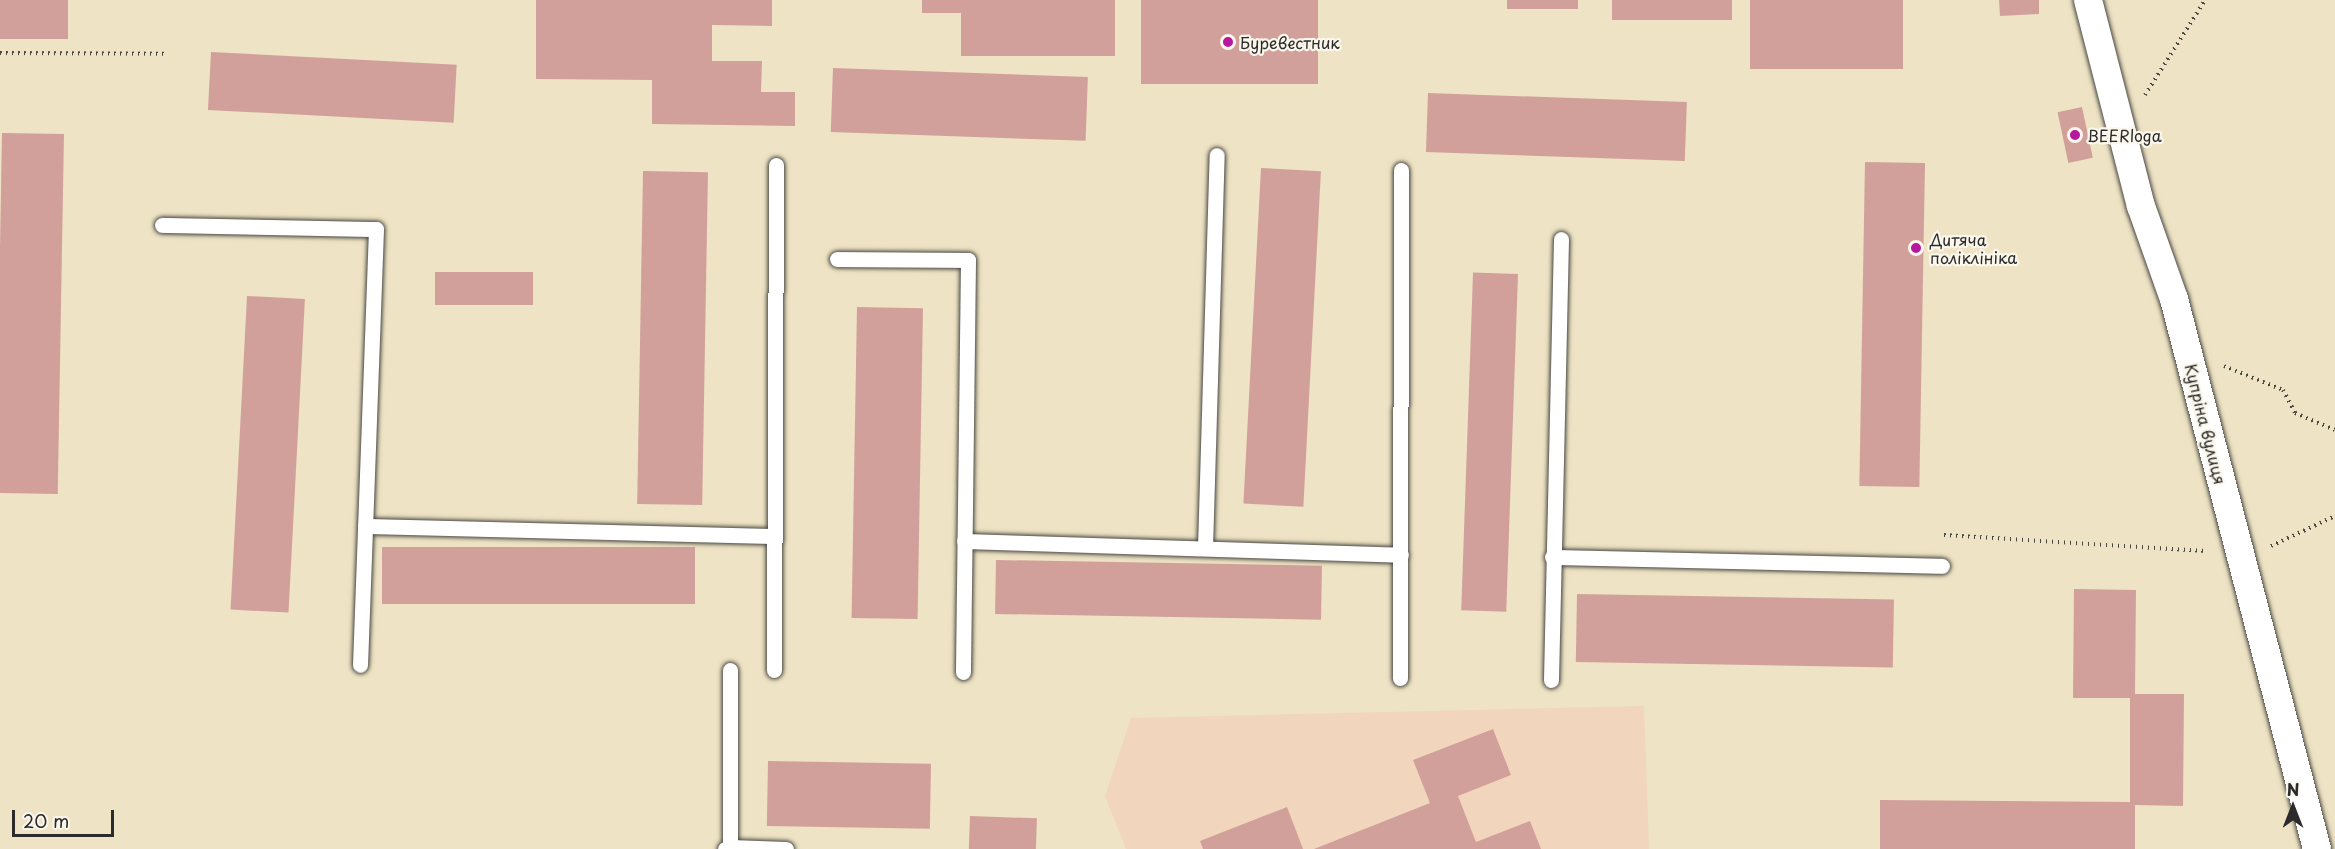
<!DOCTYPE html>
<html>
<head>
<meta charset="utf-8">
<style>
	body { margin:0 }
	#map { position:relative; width:2335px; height:849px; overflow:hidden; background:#eee3c4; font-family:"Playpen Sans",sans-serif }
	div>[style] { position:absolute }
	.built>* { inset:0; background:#f1d5bd }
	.building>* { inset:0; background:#d2a09b; transform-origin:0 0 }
	.path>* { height:4px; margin-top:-2px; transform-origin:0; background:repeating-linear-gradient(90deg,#484742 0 1.5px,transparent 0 6px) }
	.roads { filter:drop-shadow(0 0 2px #484742) drop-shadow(0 0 2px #484742) }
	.lane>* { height:15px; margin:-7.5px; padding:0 7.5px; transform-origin:7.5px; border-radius:7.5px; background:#fff }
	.street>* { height:28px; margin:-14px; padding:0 14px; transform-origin:14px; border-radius:14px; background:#fff }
	.dots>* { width:16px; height:16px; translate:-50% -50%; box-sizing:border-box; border:3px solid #fbf7ec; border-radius:50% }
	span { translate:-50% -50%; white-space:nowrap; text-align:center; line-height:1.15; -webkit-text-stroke:4.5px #fbf7ec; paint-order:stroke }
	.poi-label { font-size:16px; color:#2b2b2b }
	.left { translate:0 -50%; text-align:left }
	.street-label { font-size:16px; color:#2b2b2b }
	.north { position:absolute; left:2263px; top:777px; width:60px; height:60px; -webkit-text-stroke:4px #fbf7ec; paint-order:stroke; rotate:0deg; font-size:16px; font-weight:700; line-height:24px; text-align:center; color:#2b2b2b }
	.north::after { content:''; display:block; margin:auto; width:21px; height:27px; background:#2b2b2b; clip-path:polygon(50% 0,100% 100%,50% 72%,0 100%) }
	.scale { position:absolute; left:12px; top:810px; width:102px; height:27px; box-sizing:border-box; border:3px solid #2b2b2b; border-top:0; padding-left:8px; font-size:18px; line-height:21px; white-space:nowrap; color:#2b2b2b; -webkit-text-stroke:4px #fbf7ec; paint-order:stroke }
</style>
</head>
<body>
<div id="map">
	<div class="built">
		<div style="clip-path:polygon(1644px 706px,1649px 849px,1126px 849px,1105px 796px,1131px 718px)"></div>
	</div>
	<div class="building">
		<div style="left:0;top:0;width:68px;height:39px"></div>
		<div style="clip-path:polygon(536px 0,772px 0,772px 26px,712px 25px,712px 61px,762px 61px,761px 92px,795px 92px,795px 126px,652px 124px,652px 80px,536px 79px)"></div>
		<div style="clip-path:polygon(922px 0,1115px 0,1115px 56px,961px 56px,961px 13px,922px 13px)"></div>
		<div style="left:1141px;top:0;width:177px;height:84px"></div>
		<div style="left:1507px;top:0;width:71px;height:9px"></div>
		<div style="left:1612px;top:0;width:120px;height:20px"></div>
		<div style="left:1750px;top:0;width:153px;height:69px"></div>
		<div style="clip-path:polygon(1999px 0,2039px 0,2039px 14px,2000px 16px)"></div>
		<div style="left:211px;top:52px;width:246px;height:58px;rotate:3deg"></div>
		<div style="left:833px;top:68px;width:255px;height:64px;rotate:2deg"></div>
		<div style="left:1428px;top:93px;width:259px;height:59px;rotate:2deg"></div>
		<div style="left:2082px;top:107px;width:52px;height:25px;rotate:78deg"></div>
		<div style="left:2px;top:133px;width:62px;height:360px;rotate:1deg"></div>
		<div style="left:1865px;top:162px;width:60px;height:324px;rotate:1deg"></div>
		<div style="left:1261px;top:168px;width:60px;height:336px;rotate:3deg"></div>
		<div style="left:643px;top:171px;width:65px;height:333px;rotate:1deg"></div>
		<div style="left:533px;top:272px;width:33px;height:98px;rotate:90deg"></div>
		<div style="left:1518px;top:274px;width:338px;height:45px;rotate:92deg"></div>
		<div style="left:247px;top:296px;width:58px;height:314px;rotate:3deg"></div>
		<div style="left:857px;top:307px;width:66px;height:311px;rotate:1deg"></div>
		<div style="left:382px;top:547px;width:313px;height:57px"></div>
		<div style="left:996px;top:560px;width:326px;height:54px;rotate:1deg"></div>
		<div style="clip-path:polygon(2074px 589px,2136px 590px,2135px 694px,2184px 694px,2183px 806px,2135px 805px,2135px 849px,1880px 849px,1880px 800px,2130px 802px,2130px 698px,2073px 698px)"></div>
		<div style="left:1577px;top:594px;width:317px;height:68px;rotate:1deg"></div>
		<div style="clip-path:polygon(1493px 729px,1511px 775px,1458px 796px,1476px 842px,1530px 821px,1541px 849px,1314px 849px,1430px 803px,1413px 760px)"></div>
		<div style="left:768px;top:761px;width:163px;height:65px;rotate:1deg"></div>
		<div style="clip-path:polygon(1287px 807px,1303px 849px,1203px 849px,1200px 841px)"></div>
		<div style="left:970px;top:816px;width:67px;height:33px;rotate:2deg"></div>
	</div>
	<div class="path">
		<div style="left:0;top:53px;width:164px;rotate:0.3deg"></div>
		<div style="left:2145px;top:95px;width:112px;rotate:-57.7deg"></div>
		<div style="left:2224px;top:366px;width:64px;rotate:22.1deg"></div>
		<div style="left:2283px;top:390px;width:26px;rotate:62deg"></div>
		<div style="left:2295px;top:413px;width:43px;rotate:23deg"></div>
		<div style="left:1944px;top:535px;width:263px;rotate:3.5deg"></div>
		<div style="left:2271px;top:546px;width:71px;rotate:-25.1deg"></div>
	</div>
	<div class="roads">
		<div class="lane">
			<div style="left:162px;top:225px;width:214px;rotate:1.1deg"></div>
			<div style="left:376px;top:229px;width:436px;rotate:92.1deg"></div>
			<div style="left:837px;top:259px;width:131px;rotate:0.4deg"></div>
			<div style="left:968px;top:260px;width:412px;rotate:90.7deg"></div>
			<div style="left:365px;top:526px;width:409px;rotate:1.4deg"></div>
			<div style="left:964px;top:541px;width:437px;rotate:1.8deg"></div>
			<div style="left:1205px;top:548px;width:393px;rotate:-88.3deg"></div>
			<div style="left:1552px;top:557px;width:390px;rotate:1.3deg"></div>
			<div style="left:774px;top:670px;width:505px;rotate:-89.77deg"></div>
			<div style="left:1400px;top:678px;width:508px;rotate:-89.89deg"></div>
			<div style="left:1551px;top:680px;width:441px;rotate:-88.7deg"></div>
			<div style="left:730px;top:847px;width:56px;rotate:2deg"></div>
			<div style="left:725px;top:849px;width:5px;rotate:-22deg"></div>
			<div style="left:730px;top:847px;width:177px;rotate:-90deg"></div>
		</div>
		<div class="street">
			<div style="left:2088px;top:0;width:213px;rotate:75.6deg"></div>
			<div style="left:2141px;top:206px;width:99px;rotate:70.5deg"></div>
			<div style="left:2174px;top:299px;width:568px;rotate:75.43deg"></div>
		</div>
	</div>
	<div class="dots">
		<div style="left:1228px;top:42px;background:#b5179e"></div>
		<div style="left:2075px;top:135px;background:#b5179e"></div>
		<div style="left:1916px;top:248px;background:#b5179e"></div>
	</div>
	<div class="poi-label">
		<span class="left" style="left:1240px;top:42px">Буревестник</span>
		<span class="left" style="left:2087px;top:135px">BEERloga</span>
		<span class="left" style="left:1930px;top:248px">Дитяча<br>поліклініка</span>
	</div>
	<div class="street-label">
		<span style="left:2206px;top:424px;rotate:76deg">Купріна вулиця</span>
	</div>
	<div class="north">N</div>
	<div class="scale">20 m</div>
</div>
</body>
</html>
